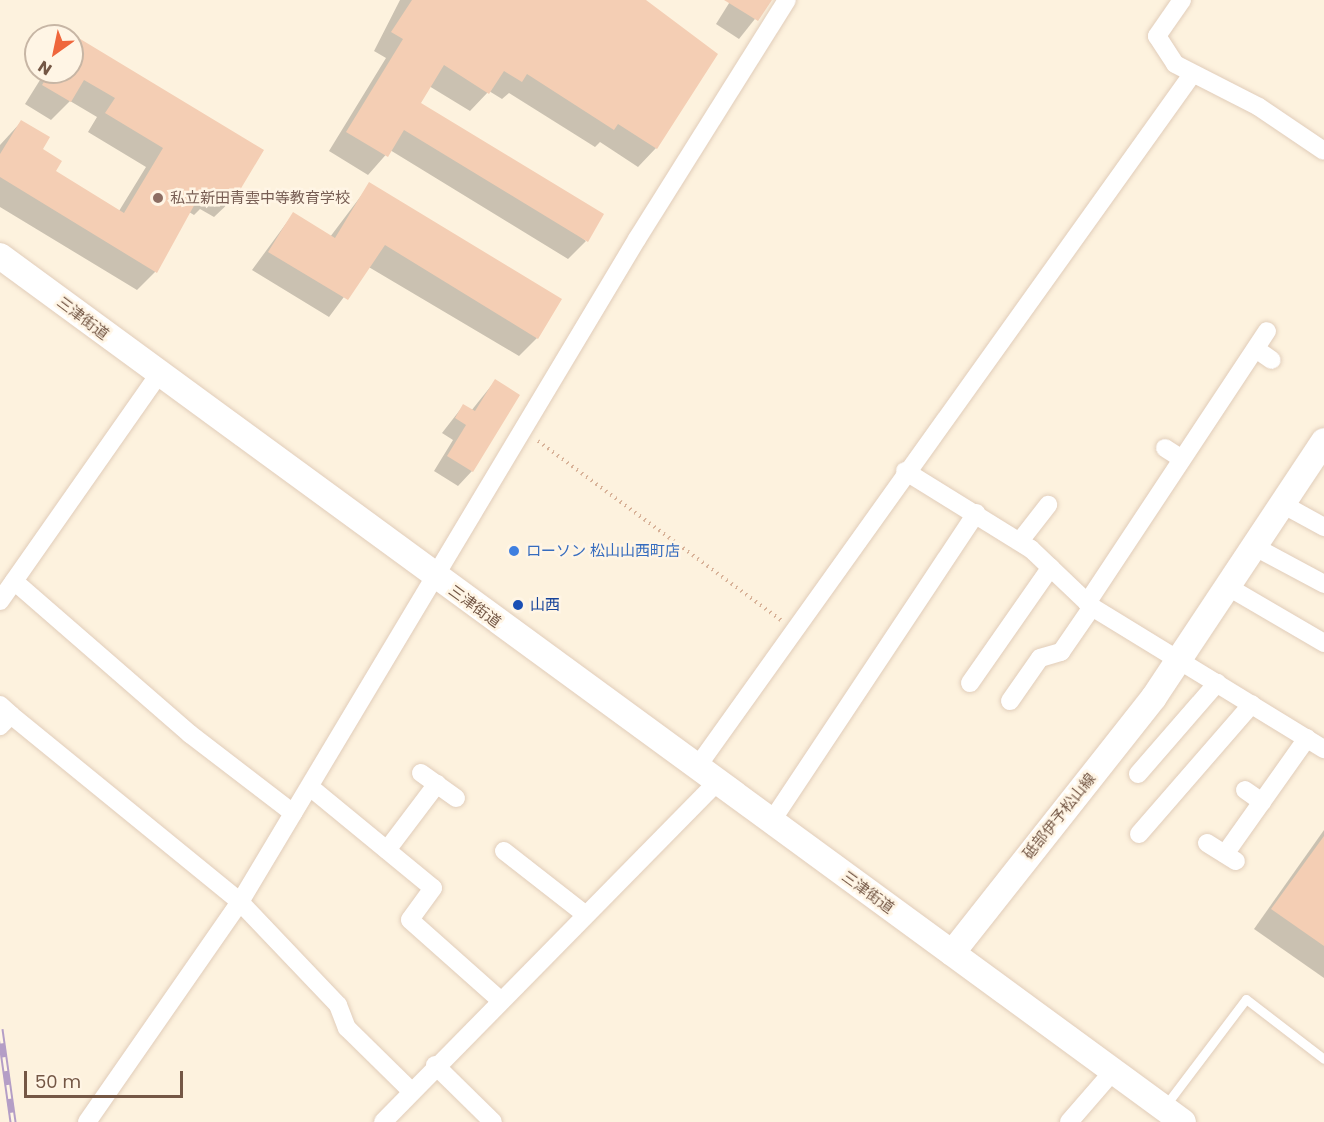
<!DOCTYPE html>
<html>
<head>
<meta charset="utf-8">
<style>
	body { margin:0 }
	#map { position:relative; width:1324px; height:1122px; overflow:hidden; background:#fdf2de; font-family:Poppins,"Noto Sans JP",sans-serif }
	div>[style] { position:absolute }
	.shadow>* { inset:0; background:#0003 }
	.building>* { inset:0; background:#f4ceb4 }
	.path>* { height:4px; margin-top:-2px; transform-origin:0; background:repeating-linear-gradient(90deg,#d8b298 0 1.5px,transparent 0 6px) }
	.roads { filter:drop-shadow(0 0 2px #e1cdba) drop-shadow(0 0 2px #e1cdba) }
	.lane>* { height:9px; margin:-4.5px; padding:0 4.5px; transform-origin:4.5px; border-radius:4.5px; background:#fff }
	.street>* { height:18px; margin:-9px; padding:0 9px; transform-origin:9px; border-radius:9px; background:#fff }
	.secondary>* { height:26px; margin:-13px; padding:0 13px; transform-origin:13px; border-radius:13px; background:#fff }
	.rail>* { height:7px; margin-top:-3.5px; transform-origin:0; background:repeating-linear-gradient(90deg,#fff5e5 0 14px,#b49ec6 0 28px); box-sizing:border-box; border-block:2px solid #b49ec6 }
	.dots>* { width:16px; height:16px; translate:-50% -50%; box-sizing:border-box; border:3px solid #fff5e5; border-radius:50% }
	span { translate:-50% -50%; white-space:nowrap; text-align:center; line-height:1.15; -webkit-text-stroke:5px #fff5e5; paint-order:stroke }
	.education-label { font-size:15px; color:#785e54 }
	.left { translate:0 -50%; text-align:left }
	.street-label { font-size:15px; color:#745745 }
	.shop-label { font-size:15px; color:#366cbe }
	.transit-label { font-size:15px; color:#164399 }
	.north { position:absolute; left:24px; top:24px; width:60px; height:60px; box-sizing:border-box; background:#fff5e5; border:2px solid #c7b6a5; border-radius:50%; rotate:213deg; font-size:16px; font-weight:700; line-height:24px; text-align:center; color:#745745 }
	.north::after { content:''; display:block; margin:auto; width:21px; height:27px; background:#ef663c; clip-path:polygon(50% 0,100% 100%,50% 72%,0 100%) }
	.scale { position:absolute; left:24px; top:1071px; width:159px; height:27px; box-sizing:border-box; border:3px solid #745745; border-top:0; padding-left:8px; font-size:18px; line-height:21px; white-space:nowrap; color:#745745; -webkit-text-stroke:4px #fff5e5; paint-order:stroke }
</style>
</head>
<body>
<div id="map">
	<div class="shadow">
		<div style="clip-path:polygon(400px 0,643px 0,716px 54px,656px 148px,638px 167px,600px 142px,595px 147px,509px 93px,502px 99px,489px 91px,470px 111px,429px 86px,419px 103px,586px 241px,568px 259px,390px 150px,368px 175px,329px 151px,386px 58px,374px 51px)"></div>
		<div style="clip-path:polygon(731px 0,770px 0,739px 39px,716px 24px)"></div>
		<div style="clip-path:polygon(72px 38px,233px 199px,214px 217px,200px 209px,194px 215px,189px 212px,155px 272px,137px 290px,0 207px,0 145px,21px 122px,54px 171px,119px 211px,146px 167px,88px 132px,97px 117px,70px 101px,51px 120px,25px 104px,45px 72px,72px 72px)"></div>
		<div style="clip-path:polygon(370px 184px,537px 338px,519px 356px,367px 266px,329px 317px,252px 270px,293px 214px,330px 237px)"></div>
		<div style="clip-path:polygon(495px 381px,472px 471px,458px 486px,434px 471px,453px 440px,442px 433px,463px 406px,471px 411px)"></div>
		<div style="clip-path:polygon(1324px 830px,1324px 978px,1254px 929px)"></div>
	</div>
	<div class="building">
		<div style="clip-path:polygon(412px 0,646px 0,718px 54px,657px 149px,618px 124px,614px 130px,527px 74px,522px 82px,504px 71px,489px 94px,444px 65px,421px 103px,604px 214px,588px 242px,404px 130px,388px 157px,346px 132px,403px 39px,391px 32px)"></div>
		<div style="clip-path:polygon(724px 0,772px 0,758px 21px)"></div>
		<div style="clip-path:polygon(72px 34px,264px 150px,234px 200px,218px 190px,213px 197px,202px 191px,157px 273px,0 177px,0 154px,21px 120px,50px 137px,43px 149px,62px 161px,56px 171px,124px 213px,163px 148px,105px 113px,115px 98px,84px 80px,71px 102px,42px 85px,50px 72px,72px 72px)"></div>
		<div style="clip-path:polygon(369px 182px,562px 299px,538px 339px,385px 245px,348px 300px,268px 252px,293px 212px,335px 238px)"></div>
		<div style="clip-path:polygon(495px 379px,520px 395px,473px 472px,447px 456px,466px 425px,455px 418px,463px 404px,475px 411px)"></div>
		<div style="clip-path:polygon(1324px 836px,1324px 946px,1271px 909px)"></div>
	</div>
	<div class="path">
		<div style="left:538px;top:441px;width:302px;rotate:36.4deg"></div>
	</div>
	<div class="roads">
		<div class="lane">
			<div style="left:1165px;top:1106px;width:134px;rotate:-52.9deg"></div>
			<div style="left:1246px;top:999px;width:98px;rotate:37.6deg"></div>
		</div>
		<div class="street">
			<div style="left:1182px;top:0;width:44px;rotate:124.8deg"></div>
			<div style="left:1157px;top:36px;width:33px;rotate:57deg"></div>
			<div style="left:1175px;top:64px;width:94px;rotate:27.1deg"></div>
			<div style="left:1259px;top:107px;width:78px;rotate:34.1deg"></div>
			<div style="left:1256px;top:349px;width:19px;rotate:35deg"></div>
			<div style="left:1165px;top:448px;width:20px;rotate:33deg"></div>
			<div style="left:905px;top:471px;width:148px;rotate:31.8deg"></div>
			<div style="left:1031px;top:549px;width:84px;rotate:43.6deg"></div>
			<div style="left:1092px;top:607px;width:272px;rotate:31.5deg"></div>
			<div style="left:1284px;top:505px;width:46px;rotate:28.8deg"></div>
			<div style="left:1020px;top:541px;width:46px;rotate:-52.1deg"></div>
			<div style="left:1257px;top:548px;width:76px;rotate:28.2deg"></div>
			<div style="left:14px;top:581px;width:233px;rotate:41deg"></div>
			<div style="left:190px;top:734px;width:130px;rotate:37.5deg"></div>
			<div style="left:1230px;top:588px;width:109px;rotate:30.3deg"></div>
			<div style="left:0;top:601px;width:277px;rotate:-55deg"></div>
			<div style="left:1087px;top:603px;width:326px;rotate:-56.5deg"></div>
			<div style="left:970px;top:683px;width:141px;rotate:-55.1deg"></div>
			<div style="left:1010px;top:701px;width:52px;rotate:-55.1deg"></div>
			<div style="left:1040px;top:658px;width:22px;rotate:-16deg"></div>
			<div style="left:1061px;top:652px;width:55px;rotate:-55.4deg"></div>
			<div style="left:0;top:705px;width:15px;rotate:42deg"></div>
			<div style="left:11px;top:715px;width:16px;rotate:135deg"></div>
			<div style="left:11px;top:715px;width:296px;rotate:39.2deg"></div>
			<div style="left:240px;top:902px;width:142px;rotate:46.4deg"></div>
			<div style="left:338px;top:1005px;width:25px;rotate:69deg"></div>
			<div style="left:347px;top:1028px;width:90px;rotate:44.5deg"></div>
			<div style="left:697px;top:767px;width:849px;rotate:-54.44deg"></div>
			<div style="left:421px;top:773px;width:43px;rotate:35.5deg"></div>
			<div style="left:1138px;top:774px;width:121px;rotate:-49deg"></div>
			<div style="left:310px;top:787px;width:159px;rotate:39.4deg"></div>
			<div style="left:433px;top:888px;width:39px;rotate:126deg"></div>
			<div style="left:410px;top:920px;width:120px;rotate:41.6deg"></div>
			<div style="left:1245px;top:790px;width:21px;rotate:35deg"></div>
			<div style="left:771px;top:822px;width:371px;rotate:-56.4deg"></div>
			<div style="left:1139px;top:834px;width:172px;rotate:-49deg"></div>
			<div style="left:1207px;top:843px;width:34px;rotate:32deg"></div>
			<div style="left:387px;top:850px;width:83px;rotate:-52.9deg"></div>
			<div style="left:504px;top:851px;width:104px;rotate:38deg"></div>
			<div style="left:1225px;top:854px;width:142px;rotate:-54.7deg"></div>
			<div style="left:435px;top:1065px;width:81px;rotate:44.5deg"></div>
			<div style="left:87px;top:1122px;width:268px;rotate:-55.2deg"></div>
			<div style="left:240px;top:902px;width:773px;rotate:-59.09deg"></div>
			<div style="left:637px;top:239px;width:282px;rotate:-57.9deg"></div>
			<div style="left:383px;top:1122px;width:477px;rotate:-45.5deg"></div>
			<div style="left:1069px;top:1122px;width:69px;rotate:-49.1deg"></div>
		</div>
		<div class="secondary">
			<div style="left:0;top:256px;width:1466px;rotate:36.21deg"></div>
			<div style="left:952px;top:953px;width:326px;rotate:-51.7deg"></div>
			<div style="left:1154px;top:697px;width:307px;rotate:-56.4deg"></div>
		</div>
	</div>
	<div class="rail">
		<div style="left:0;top:1029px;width:94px;rotate:82deg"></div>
	</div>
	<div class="dots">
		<div style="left:158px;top:198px;background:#8d6e63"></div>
		<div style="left:514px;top:551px;background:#3f7fe0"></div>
		<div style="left:518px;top:605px;background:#1a4fb4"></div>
	</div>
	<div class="education-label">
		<span class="left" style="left:170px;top:198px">私立新田青雲中等教育学校</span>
	</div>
	<div class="street-label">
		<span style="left:83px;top:318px;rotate:37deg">三津街道</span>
		<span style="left:475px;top:606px;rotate:36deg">三津街道</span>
		<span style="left:1059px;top:816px;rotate:-51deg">砥部伊予松山線</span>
		<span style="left:868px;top:892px;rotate:36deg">三津街道</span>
	</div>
	<div class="shop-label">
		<span class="left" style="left:526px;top:551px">ローソン 松山山西町店</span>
	</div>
	<div class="transit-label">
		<span class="left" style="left:530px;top:605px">山西</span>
	</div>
	<div class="north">N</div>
	<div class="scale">50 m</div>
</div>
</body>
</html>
